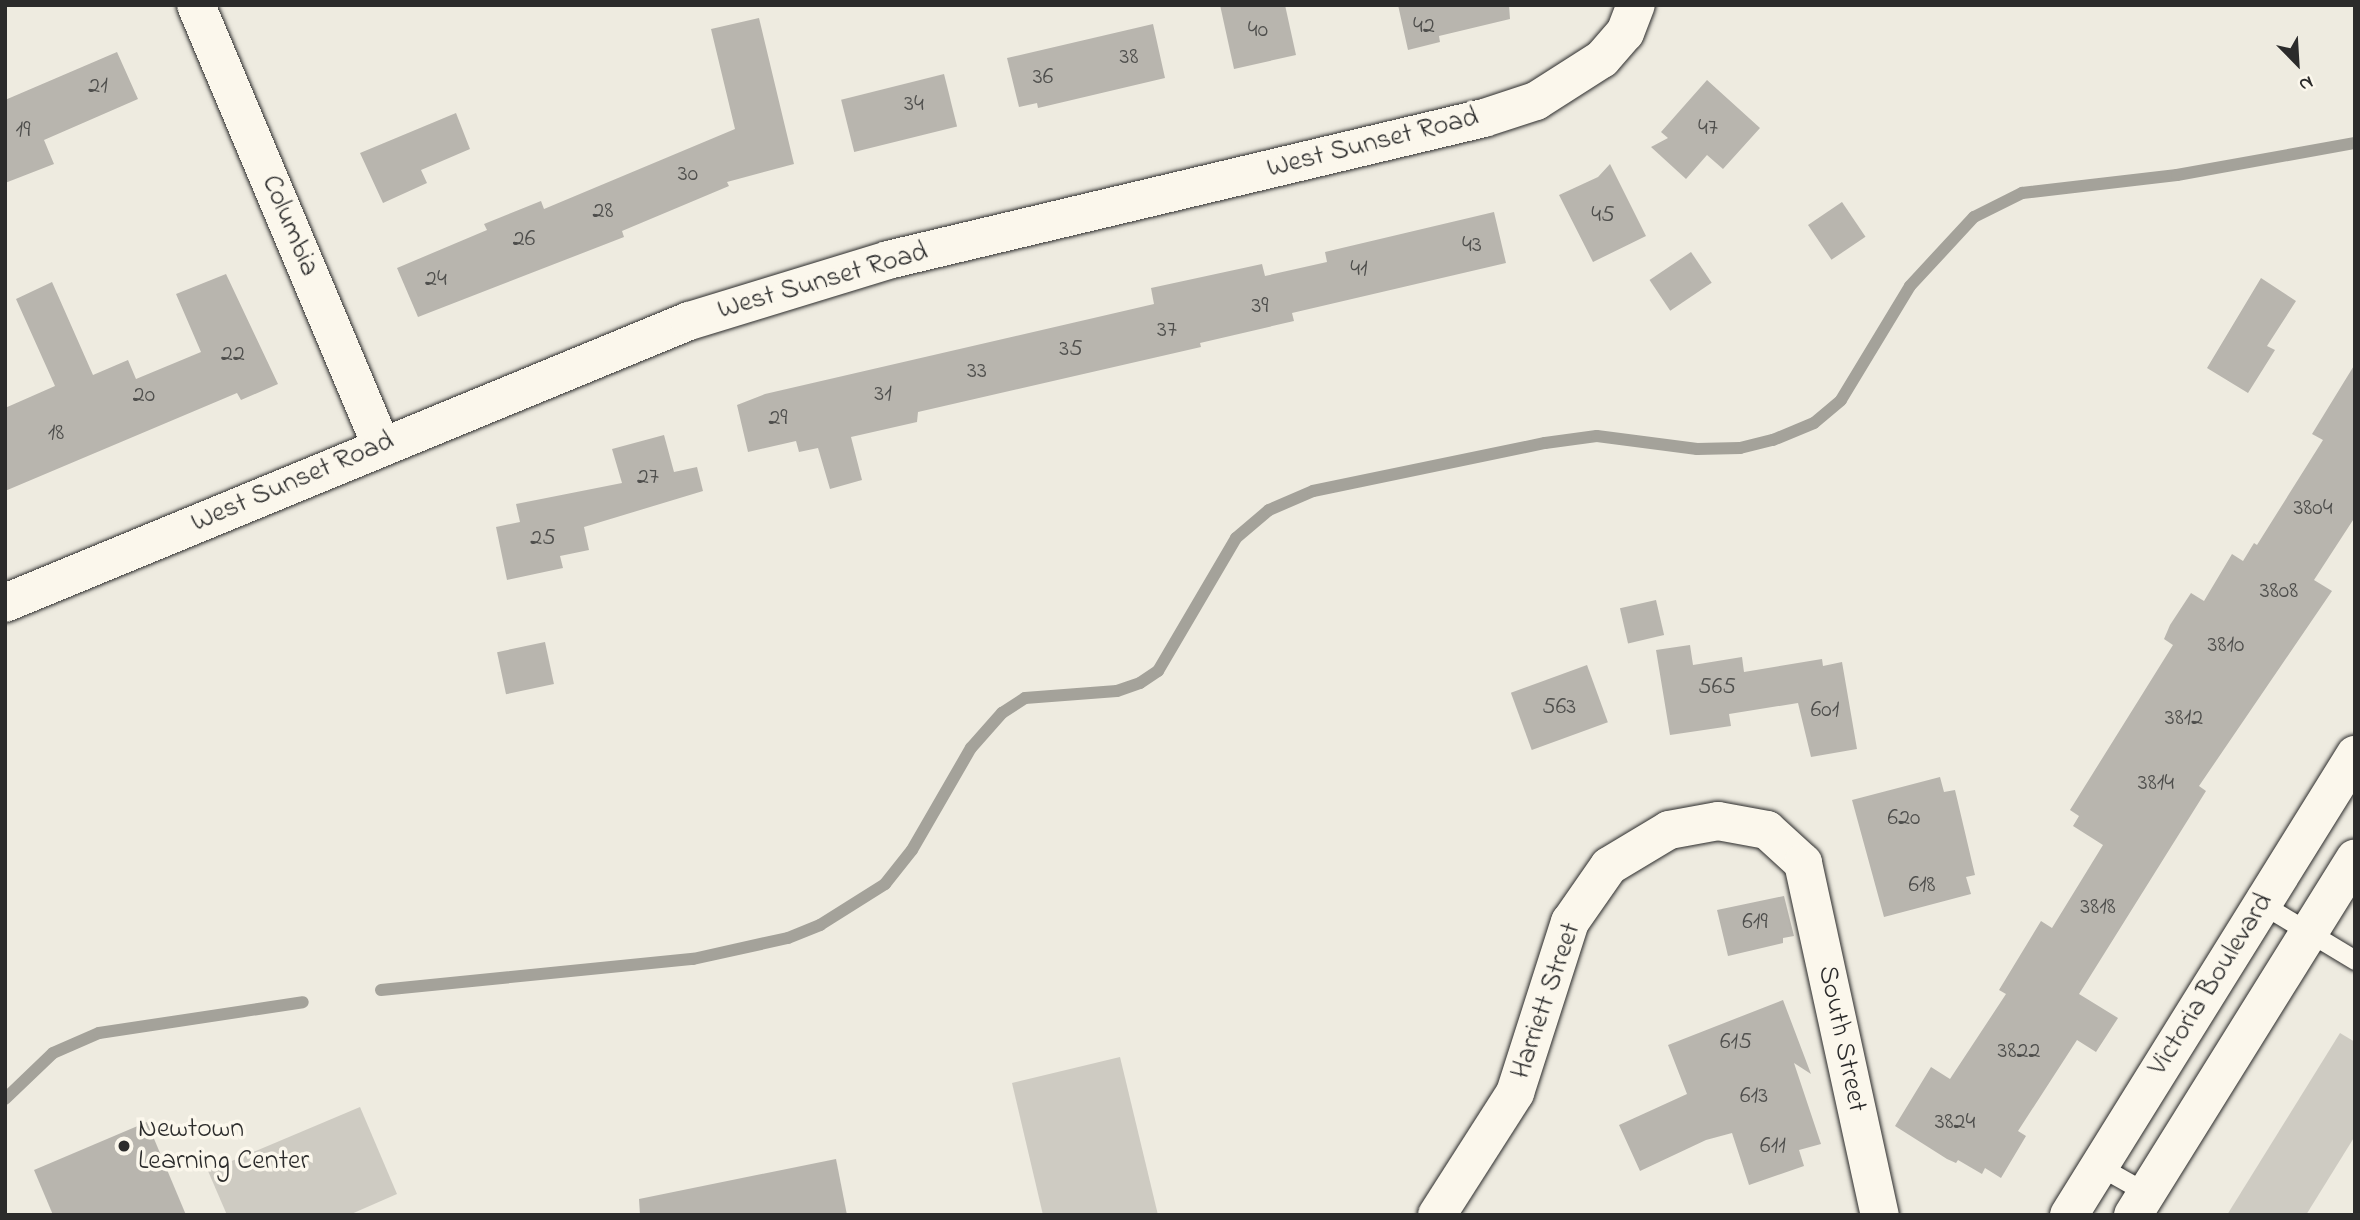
<!DOCTYPE html>
<html>
<head>
<meta charset="utf-8">
<style>
	body { margin:0 }
	#map { position:relative; width:2360px; height:1220px; overflow:hidden; background:#eeebe0; font-family:"Indie Flower",sans-serif }
	div>[style] { position:absolute }
	.green>* { inset:0; background:#cecbc2 }
	.stream>* { height:12px; margin:-6px; padding:0 6px; transform-origin:6px; border-radius:6px; background:#a4a29a }
	.building>* { inset:0; background:#b8b5ae; transform-origin:0 0 }
	.roads { filter:drop-shadow(0 0 2px #2b2b2b) drop-shadow(0 0 2px #2b2b2b) }
	.lane>* { height:19px; margin:-9.5px; padding:0 9.5px; transform-origin:9.5px; border-radius:9.5px; background:#fbf7ec }
	.street>* { height:38px; margin:-19px; padding:0 19px; transform-origin:19px; border-radius:19px; background:#fbf7ec }
	.secondary>* { height:38px; margin:-19px; padding:0 19px; transform-origin:19px; border-radius:19px; background:#fbf7ec }
	.dots>* { width:19px; height:19px; translate:-50% -50%; box-sizing:border-box; border:4px solid #fbf7ec; border-radius:50% }
	span { translate:-50% -50%; white-space:nowrap; text-align:center; line-height:1.15; -webkit-text-stroke:7px #fbf7ec; paint-order:stroke }
	.number-label { font-size:24px; color:#4e4e4c }
	.number-label span { -webkit-text-stroke-width:0 }
	.street-label { font-size:28px; color:#2b2b2b }
	.poi-label { font-size:28px; color:#2b2b2b }
	.left { translate:0 -50%; text-align:left }
	.frame { position:absolute; inset:0; border:7px solid #2b2b2b; pointer-events:none }
	.north { position:absolute; left:2262px; top:28px; width:70px; height:70px; -webkit-text-stroke:5px #fbf7ec; paint-order:stroke; rotate:156deg; font-size:19px; font-weight:700; line-height:28px; text-align:center; color:#2b2b2b }
	.north::after { content:''; display:block; margin:auto; width:24px; height:32px; background:#2b2b2b; clip-path:polygon(50% 0,100% 100%,50% 72%,0 100%) }
</style>
</head>
<body>
<div id="map">
	<div class="green">
		<div style="clip-path:polygon(2340px 1033px,2355px 1042px,2355px 1136px,2306px 1215px,2227px 1215px)"></div>
		<div style="clip-path:polygon(1120px 1057px,1158px 1215px,1043px 1215px,1012px 1083px)"></div>
		<div style="clip-path:polygon(360px 1107px,397px 1194px,349px 1215px,227px 1215px,208px 1171px)"></div>
	</div>
	<div class="stream">
		<div style="left:381px;top:990px;width:314px;rotate:-5.7deg"></div>
		<div style="left:693px;top:959px;width:97px;rotate:-12.5deg"></div>
		<div style="left:788px;top:938px;width:35px;rotate:-22deg"></div>
		<div style="left:820px;top:925px;width:77px;rotate:-32.2deg"></div>
		<div style="left:885px;top:884px;width:43px;rotate:-51.5deg"></div>
		<div style="left:912px;top:850px;width:118px;rotate:-60deg"></div>
		<div style="left:971px;top:748px;width:47px;rotate:-48.5deg"></div>
		<div style="left:1002px;top:713px;width:27px;rotate:-33deg"></div>
		<div style="left:1025px;top:698px;width:92px;rotate:-4.4deg"></div>
		<div style="left:1117px;top:691px;width:24px;rotate:-19deg"></div>
		<div style="left:1140px;top:683px;width:22px;rotate:-34deg"></div>
		<div style="left:1158px;top:671px;width:154px;rotate:-59.6deg"></div>
		<div style="left:1236px;top:538px;width:43px;rotate:-40.3deg"></div>
		<div style="left:1269px;top:510px;width:48px;rotate:-23.4deg"></div>
		<div style="left:1313px;top:491px;width:237px;rotate:-11.7deg"></div>
		<div style="left:1545px;top:443px;width:52px;rotate:-7.7deg"></div>
		<div style="left:1597px;top:436px;width:101px;rotate:7.4deg"></div>
		<div style="left:1697px;top:449px;width:43px;rotate:-1.3deg"></div>
		<div style="left:1740px;top:448px;width:34px;rotate:-14deg"></div>
		<div style="left:1773px;top:440px;width:44px;rotate:-22.5deg"></div>
		<div style="left:1814px;top:423px;width:35px;rotate:-40deg"></div>
		<div style="left:1841px;top:400px;width:133px;rotate:-58.8deg"></div>
		<div style="left:1910px;top:286px;width:94px;rotate:-47.2deg"></div>
		<div style="left:1974px;top:217px;width:54px;rotate:-26.6deg"></div>
		<div style="left:2022px;top:193px;width:156px;rotate:-6.6deg"></div>
		<div style="left:2177px;top:175px;width:181px;rotate:-10.2deg"></div>
		<div style="left:5px;top:1099px;width:66px;rotate:-43.8deg"></div>
		<div style="left:53px;top:1053px;width:50px;rotate:-23.5deg"></div>
		<div style="left:99px;top:1033px;width:206px;rotate:-8.6deg"></div>
	</div>
	<div class="building">
		<div style="clip-path:polygon(1220px 5px,1285px 5px,1296px 55px,1234px 69px)"></div>
		<div style="clip-path:polygon(1398px 5px,1509px 5px,1510px 19px,1439px 36px,1440px 42px,1408px 50px)"></div>
		<div style="clip-path:polygon(759px 18px,794px 164px,727px 182px,729px 186px,622px 231px,624px 237px,418px 317px,397px 268px,487px 230px,484px 224px,541px 201px,544px 209px,735px 129px,711px 29px)"></div>
		<div style="clip-path:polygon(1153px 24px,1165px 78px,1038px 108px,1037px 103px,1019px 107px,1007px 58px)"></div>
		<div style="clip-path:polygon(117px 52px,138px 99px,44px 140px,54px 164px,5px 183px,5px 100px)"></div>
		<div style="left:944px;top:74px;width:54px;height:106px;rotate:76deg"></div>
		<div style="clip-path:polygon(1707px 80px,1760px 128px,1723px 169px,1707px 155px,1686px 179px,1651px 147px,1668px 138px,1661px 132px)"></div>
		<div style="clip-path:polygon(456px 113px,470px 149px,421px 170px,427px 183px,383px 203px,360px 153px)"></div>
		<div style="clip-path:polygon(1610px 164px,1646px 236px,1593px 262px,1559px 195px,1598px 177px)"></div>
		<div style="left:1842px;top:202px;width:42px;height:41px;rotate:56deg"></div>
		<div style="clip-path:polygon(1494px 212px,1506px 263px,1292px 313px,1294px 321px,1200px 343px,1201px 347px,918px 412px,917px 422px,851px 437px,862px 480px,830px 489px,818px 448px,799px 452px,796px 441px,748px 452px,737px 405px,765px 394px,1154px 304px,1151px 288px,1262px 264px,1265px 276px,1327px 262px,1325px 252px)"></div>
		<div style="left:1691px;top:252px;width:37px;height:50px;rotate:56deg"></div>
		<div style="clip-path:polygon(226px 274px,278px 384px,241px 400px,237px 393px,5px 491px,5px 408px,55px 386px,16px 299px,52px 282px,93px 375px,128px 360px,136px 379px,201px 352px,176px 294px)"></div>
		<div style="clip-path:polygon(2261px 278px,2296px 301px,2267px 346px,2275px 350px,2248px 393px,2207px 368px)"></div>
		<div style="clip-path:polygon(2355px 364px,2355px 517px,2314px 580px,2332px 591px,2199px 786px,2206px 791px,2079px 994px,2118px 1018px,2096px 1052px,2077px 1040px,2018px 1131px,2026px 1136px,2001px 1178px,1985px 1168px,1982px 1174px,1958px 1160px,1956px 1163px,1947px 1159px,1895px 1126px,1931px 1067px,1950px 1079px,2006px 994px,1999px 990px,2041px 921px,2052px 928px,2103px 845px,2073px 826px,2079px 816px,2070px 810px,2173px 645px,2164px 639px,2170px 625px,2191px 593px,2204px 601px,2232px 554px,2243px 561px,2254px 543px,2257px 545px,2323px 440px,2312px 434px)"></div>
		<div style="clip-path:polygon(664px 435px,674px 472px,697px 467px,703px 491px,584px 527px,589px 550px,560px 556px,563px 568px,507px 580px,496px 527px,520px 522px,516px 504px,622px 483px,612px 449px)"></div>
		<div style="left:1656px;top:600px;width:36px;height:37px;rotate:77deg"></div>
		<div style="left:545px;top:642px;width:43px;height:49px;rotate:78deg"></div>
		<div style="clip-path:polygon(1690px 645px,1693px 665px,1742px 657px,1744px 672px,1822px 659px,1823px 666px,1842px 662px,1857px 749px,1811px 757px,1798px 703px,1729px 714px,1731px 726px,1670px 735px,1656px 650px)"></div>
		<div style="left:1587px;top:665px;width:61px;height:81px;rotate:70deg"></div>
		<div style="clip-path:polygon(1940px 777px,1944px 792px,1955px 790px,1975px 875px,1966px 877px,1971px 894px,1884px 917px,1852px 800px)"></div>
		<div style="clip-path:polygon(1784px 896px,1794px 936px,1783px 938px,1783px 943px,1728px 956px,1717px 910px)"></div>
		<div style="clip-path:polygon(1783px 1000px,1811px 1074px,1794px 1063px,1821px 1144px,1799px 1150px,1804px 1166px,1749px 1185px,1732px 1133px,1706px 1140px,1640px 1171px,1619px 1125px,1687px 1094px,1668px 1045px)"></div>
		<div style="clip-path:polygon(147px 1122px,186px 1215px,53px 1215px,34px 1170px)"></div>
		<div style="clip-path:polygon(836px 1159px,847px 1215px,640px 1215px,639px 1199px)"></div>
	</div>
	<div class="roads">
		<div class="lane">
			<div style="left:2262px;top:904px;width:109px;rotate:31.1deg"></div>
			<div style="left:2099px;top:1166px;width:55px;rotate:29.4deg"></div>
		</div>
		<div class="street">
			<div style="left:196px;top:5px;width:480px;rotate:67.2deg"></div>
			<div style="left:5px;top:603px;width:740px;rotate:-22.41deg"></div>
			<div style="left:689px;top:321px;width:208px;rotate:-17deg"></div>
			<div style="left:888px;top:260px;width:613px;rotate:-13.4deg"></div>
			<div style="left:1484px;top:118px;width:55px;rotate:-18.1deg"></div>
			<div style="left:1536px;top:101px;width:78px;rotate:-32.5deg"></div>
			<div style="left:1602px;top:59px;width:35px;rotate:-49deg"></div>
			<div style="left:1625px;top:33px;width:30px;rotate:-69deg"></div>
			<div style="left:1437px;top:1215px;width:145px;rotate:-57.4deg"></div>
			<div style="left:1515px;top:1093px;width:180px;rotate:-72.2deg"></div>
			<div style="left:1570px;top:922px;width:68px;rotate:-55.1deg"></div>
			<div style="left:1609px;top:866px;width:70px;rotate:-31deg"></div>
			<div style="left:1669px;top:830px;width:50px;rotate:-10.4deg"></div>
			<div style="left:1718px;top:821px;width:50px;rotate:10.4deg"></div>
			<div style="left:1767px;top:830px;width:49px;rotate:42.5deg"></div>
			<div style="left:1803px;top:863px;width:360px;rotate:77.7deg"></div>
		</div>
		<div class="secondary">
			<div style="left:2069px;top:1215px;width:542px;rotate:-58.13deg"></div>
			<div style="left:2133px;top:1215px;width:420px;rotate:-58.1deg"></div>
		</div>
	</div>
	<div class="dots">
		<div style="left:124px;top:1146px;background:#2b2b2b"></div>
	</div>
	<div class="number-label">
		<span style="left:1424px;top:27px">42</span>
		<span style="left:1258px;top:31px">40</span>
		<span style="left:1129px;top:58px">38</span>
		<span style="left:1043px;top:78px">36</span>
		<span style="left:98px;top:87px">21</span>
		<span style="left:914px;top:105px">34</span>
		<span style="left:1708px;top:129px">47</span>
		<span style="left:23px;top:131px">19</span>
		<span style="left:688px;top:175px">30</span>
		<span style="left:603px;top:212px">28</span>
		<span style="left:1603px;top:216px">45</span>
		<span style="left:524px;top:240px">26</span>
		<span style="left:1472px;top:246px">43</span>
		<span style="left:1359px;top:270px">41</span>
		<span style="left:436px;top:280px">24</span>
		<span style="left:1260px;top:307px">39</span>
		<span style="left:1167px;top:331px">37</span>
		<span style="left:1071px;top:350px">35</span>
		<span style="left:233px;top:355px">22</span>
		<span style="left:977px;top:372px">33</span>
		<span style="left:883px;top:395px">31</span>
		<span style="left:144px;top:396px">20</span>
		<span style="left:778px;top:419px">29</span>
		<span style="left:56px;top:434px">18</span>
		<span style="left:648px;top:478px">27</span>
		<span style="left:2313px;top:509px">3804</span>
		<span style="left:543px;top:539px">25</span>
		<span style="left:2279px;top:592px">3808</span>
		<span style="left:2226px;top:646px">3810</span>
		<span style="left:1717px;top:688px">565</span>
		<span style="left:1559px;top:708px">563</span>
		<span style="left:1825px;top:711px">601</span>
		<span style="left:2184px;top:719px">3812</span>
		<span style="left:2156px;top:784px">3814</span>
		<span style="left:1904px;top:819px">620</span>
		<span style="left:1922px;top:886px">618</span>
		<span style="left:2098px;top:908px">3818</span>
		<span style="left:1755px;top:923px">619</span>
		<span style="left:1736px;top:1043px">615</span>
		<span style="left:2019px;top:1052px">3822</span>
		<span style="left:1754px;top:1097px">613</span>
		<span style="left:1955px;top:1123px">3824</span>
		<span style="left:1773px;top:1147px">611</span>
	</div>
	<div class="street-label">
		<span style="left:1373px;top:144px;rotate:-14deg">West Sunset Road</span>
		<span style="left:289px;top:226px;rotate:67deg">Columbia</span>
		<span style="left:823px;top:282px;rotate:-16deg">West Sunset Road</span>
		<span style="left:293px;top:483px;rotate:-23deg">West Sunset Road</span>
		<span style="left:2212px;top:985px;rotate:-58deg">Victoria Boulevard</span>
		<span style="left:1547px;top:1001px;rotate:-71deg">Harriett Street</span>
		<span style="left:1841px;top:1039px;rotate:78deg">South Street</span>
	</div>
	<div class="poi-label">
		<span class="left" style="left:138px;top:1146px">Newtown<br>Learning Center</span>
	</div>
	<div class="frame"></div>
	<div class="north">N</div>
</div>
</body>
</html>
